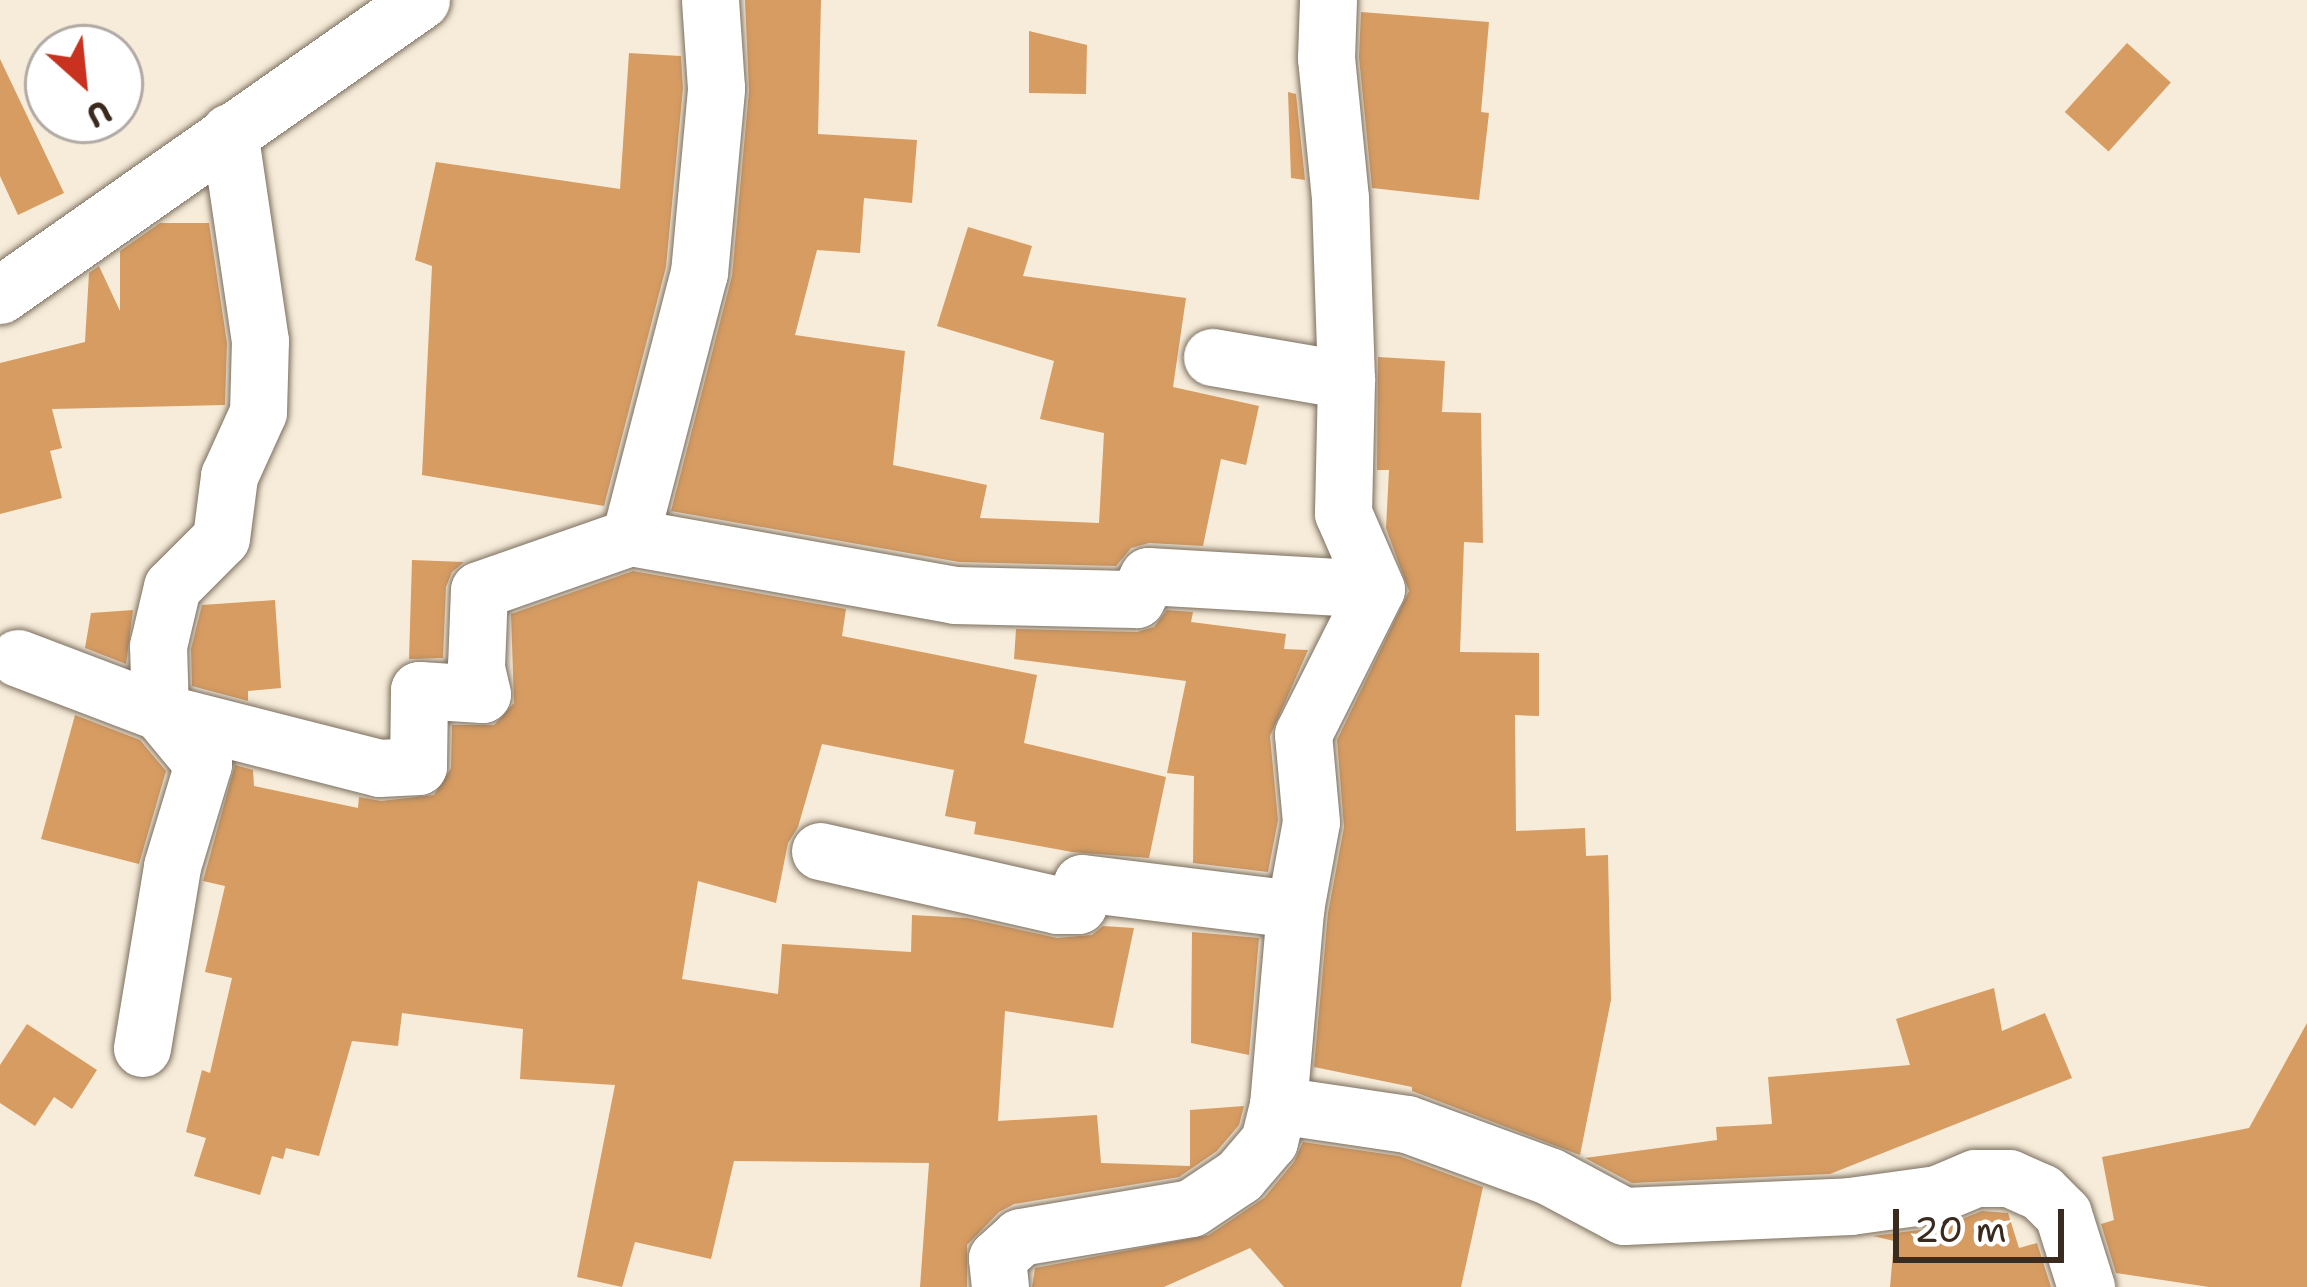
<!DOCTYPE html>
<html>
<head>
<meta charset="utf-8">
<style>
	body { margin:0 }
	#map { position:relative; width:2307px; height:1287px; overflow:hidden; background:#f6ecd9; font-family:"Shantell Sans",sans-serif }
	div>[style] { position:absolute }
	.building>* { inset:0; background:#d79c62; transform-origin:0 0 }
	.roads { filter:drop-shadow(0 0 3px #7c6e5f) drop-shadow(0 0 3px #7c6e5f) }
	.street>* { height:57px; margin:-28.5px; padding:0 28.5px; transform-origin:28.5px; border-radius:28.5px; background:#fff }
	span { translate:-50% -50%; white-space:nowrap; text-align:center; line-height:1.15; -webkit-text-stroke:9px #fff; paint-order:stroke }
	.north { position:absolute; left:24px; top:24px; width:120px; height:120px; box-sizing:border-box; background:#fff; border:3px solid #b1aaa5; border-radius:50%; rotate:153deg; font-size:33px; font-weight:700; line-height:48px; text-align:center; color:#3b2a1e }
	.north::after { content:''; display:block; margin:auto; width:42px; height:54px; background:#c8321e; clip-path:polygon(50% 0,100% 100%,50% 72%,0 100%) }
	.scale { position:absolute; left:1893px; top:1209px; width:171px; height:54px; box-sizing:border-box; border:6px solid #3b2a1e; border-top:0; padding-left:15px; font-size:36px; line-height:42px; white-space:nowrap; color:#3b2a1e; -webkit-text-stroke:9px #fff; paint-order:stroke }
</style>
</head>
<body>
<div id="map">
	<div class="building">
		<div style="clip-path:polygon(745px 0,821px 0,818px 134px,917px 140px,912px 203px,864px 198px,860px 253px,817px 250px,795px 335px,905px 351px,893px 465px,987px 485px,980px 518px,1099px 523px,1104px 433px,1040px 419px,1054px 361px,937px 326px,968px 227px,1032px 246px,1023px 276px,1186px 298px,1173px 387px,1259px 406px,1246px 465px,1221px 459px,1203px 546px,1149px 543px,1131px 548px,1116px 566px,959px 562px,671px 511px,732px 276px,749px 91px)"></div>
		<div style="clip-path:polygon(1361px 12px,1489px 22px,1481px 112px,1489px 113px,1479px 200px,1372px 188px,1359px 57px)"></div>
		<div style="clip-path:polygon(1029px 31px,1087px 45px,1086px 94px,1029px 93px)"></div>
		<div style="left:2127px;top:43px;width:59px;height:93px;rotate:42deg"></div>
		<div style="clip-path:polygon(629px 53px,681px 56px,683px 88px,666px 267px,604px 506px,422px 475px,432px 266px,415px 260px,436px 162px,620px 189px)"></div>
		<div style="clip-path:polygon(0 59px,64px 193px,18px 215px,0 176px)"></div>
		<div style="clip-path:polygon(1288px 92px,1296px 94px,1305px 180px,1291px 178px)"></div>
		<div style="clip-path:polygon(160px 223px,209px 223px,227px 343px,225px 405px,52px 409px,62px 448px,50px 451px,62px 498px,0 514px,0 363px,85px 342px,89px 273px,99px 266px,120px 311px,120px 251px)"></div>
		<div style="clip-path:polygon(1378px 357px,1445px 361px,1442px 412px,1481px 413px,1483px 543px,1464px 542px,1460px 652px,1539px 653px,1539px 716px,1515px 715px,1516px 831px,1585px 828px,1586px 856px,1608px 855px,1611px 1000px,1580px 1155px,1412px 1091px,1412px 1087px,1314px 1067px,1328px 913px,1344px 827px,1337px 740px,1409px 591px,1386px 528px,1389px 470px,1377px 470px)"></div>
		<div style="clip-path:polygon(412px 560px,464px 562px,452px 572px,446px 587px,443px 658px,409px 659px)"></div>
		<div style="clip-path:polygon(633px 571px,846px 609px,842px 636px,1037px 675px,1024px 743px,1166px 777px,1149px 858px,1072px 852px,974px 834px,976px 822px,945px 816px,954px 770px,822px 744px,798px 827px,788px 843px,776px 903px,698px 881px,682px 979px,778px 994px,782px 944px,911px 952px,912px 915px,967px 918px,1057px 938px,1092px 935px,1103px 926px,1134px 928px,1113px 1028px,1005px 1011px,998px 1121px,1097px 1115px,1101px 1163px,1190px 1166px,1190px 1110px,1244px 1106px,1239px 1125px,1217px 1151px,1179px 1177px,1014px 1204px,999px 1212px,967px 1245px,967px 1287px,920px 1287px,929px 1163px,734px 1161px,711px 1259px,635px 1242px,622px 1287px,577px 1277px,615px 1085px,520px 1079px,523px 1029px,402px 1013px,398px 1046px,352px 1041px,319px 1156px,286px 1148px,283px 1159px,272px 1156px,260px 1195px,194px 1176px,206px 1138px,186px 1132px,202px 1070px,210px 1073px,232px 978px,205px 972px,225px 886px,203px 881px,235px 765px,253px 770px,254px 786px,358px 808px,359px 797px,381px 801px,434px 795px,451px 768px,452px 725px,494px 725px,514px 703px,511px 614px)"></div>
		<div style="clip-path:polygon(275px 600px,281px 688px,248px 691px,248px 701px,192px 686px,191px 649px,202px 605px)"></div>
		<div style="clip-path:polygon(133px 610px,126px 664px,85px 648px,91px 613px)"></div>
		<div style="clip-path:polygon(1167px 610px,1193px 612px,1191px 622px,1286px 634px,1284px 649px,1308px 650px,1270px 736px,1278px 820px,1268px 872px,1193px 863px,1194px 776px,1167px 773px,1186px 681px,1014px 659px,1016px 629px,1137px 632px,1154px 627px)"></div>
		<div style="clip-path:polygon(75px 715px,140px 740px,166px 771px,139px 864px,41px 839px)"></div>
		<div style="clip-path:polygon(1192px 932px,1259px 938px,1249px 1055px,1191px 1043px)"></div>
		<div style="clip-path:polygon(1994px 988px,2002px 1031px,2045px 1013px,2072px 1078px,1830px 1174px,1632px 1183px,1585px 1158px,1717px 1140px,1716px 1127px,1772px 1124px,1768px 1077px,1910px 1065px,1896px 1019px)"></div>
		<div style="clip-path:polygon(2307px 1023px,2307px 1287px,2209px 1287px,2116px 1273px,2101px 1224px,2114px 1220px,2102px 1157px,2249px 1128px)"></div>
		<div style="clip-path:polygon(27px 1024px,97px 1070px,72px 1109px,54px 1097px,35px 1126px,0 1103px,0 1065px)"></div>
		<div style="clip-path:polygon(1303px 1142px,1399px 1156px,1483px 1187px,1461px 1287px,1284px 1287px,1250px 1248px,1164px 1287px,1032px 1287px,1035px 1268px,1209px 1235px,1264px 1198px,1294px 1162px)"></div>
		<div style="clip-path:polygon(1982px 1211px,2008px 1213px,2019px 1248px,2037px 1243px,2051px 1287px,1890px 1287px,1894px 1241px,1873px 1236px,1942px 1227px)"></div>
	</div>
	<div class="roads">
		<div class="street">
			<div style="left:0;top:295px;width:514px;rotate:-35.02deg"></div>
			<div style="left:1212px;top:357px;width:136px;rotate:9.7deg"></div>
			<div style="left:630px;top:537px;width:329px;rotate:10.1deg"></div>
			<div style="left:954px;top:595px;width:182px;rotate:1.3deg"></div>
			<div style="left:1136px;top:599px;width:26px;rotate:-62deg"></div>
			<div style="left:1148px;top:576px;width:228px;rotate:3.3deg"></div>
			<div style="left:18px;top:658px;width:152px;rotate:20.8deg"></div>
			<div style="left:160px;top:712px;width:226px;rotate:14.3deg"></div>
			<div style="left:379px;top:768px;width:39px;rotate:-3deg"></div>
			<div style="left:418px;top:766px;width:76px;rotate:-89.2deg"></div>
			<div style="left:419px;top:690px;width:63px;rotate:3.6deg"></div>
			<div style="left:482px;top:694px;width:28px;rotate:-103deg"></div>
			<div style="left:476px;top:667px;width:77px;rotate:-87.8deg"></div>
			<div style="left:479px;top:590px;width:160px;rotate:-19.3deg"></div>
			<div style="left:630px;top:537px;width:273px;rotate:-75.4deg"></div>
			<div style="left:699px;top:273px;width:186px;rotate:-84.7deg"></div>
			<div style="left:716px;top:88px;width:88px;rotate:-93.9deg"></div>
			<div style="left:820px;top:851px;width:243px;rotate:12.8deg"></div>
			<div style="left:1057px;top:905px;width:21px"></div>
			<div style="left:1078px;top:905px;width:22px;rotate:-80deg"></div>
			<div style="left:1082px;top:883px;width:215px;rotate:7deg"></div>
			<div style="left:142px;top:1048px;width:184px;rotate:-80.6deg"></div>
			<div style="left:172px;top:866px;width:107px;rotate:-73.1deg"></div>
			<div style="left:203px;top:764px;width:67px;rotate:-129.6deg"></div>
			<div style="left:160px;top:712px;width:66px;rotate:-91.7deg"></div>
			<div style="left:158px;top:646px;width:61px;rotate:-76.7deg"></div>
			<div style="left:172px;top:587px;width:69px;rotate:-45deg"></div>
			<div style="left:221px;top:538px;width:63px;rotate:-82.6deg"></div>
			<div style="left:229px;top:476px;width:70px;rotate:-65.6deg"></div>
			<div style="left:258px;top:412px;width:71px;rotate:-88.4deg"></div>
			<div style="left:260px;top:341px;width:211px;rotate:-98.4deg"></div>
			<div style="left:1278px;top:1105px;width:130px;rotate:8.4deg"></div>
			<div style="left:1407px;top:1124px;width:151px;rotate:20.1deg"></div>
			<div style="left:1549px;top:1176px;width:85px;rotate:28.1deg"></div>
			<div style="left:1624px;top:1216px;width:226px;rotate:-2.5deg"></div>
			<div style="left:1850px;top:1206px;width:88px;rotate:-7.9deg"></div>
			<div style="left:1937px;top:1194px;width:41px;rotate:-22.8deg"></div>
			<div style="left:1975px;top:1178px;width:34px"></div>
			<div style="left:2009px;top:1178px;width:35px;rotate:24deg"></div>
			<div style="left:2041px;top:1192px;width:31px;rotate:45deg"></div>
			<div style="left:2063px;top:1214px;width:77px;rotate:72.5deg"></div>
			<div style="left:1000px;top:1287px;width:29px;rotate:-96deg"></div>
			<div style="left:997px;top:1258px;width:31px;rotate:-42deg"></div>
			<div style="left:1020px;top:1237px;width:173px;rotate:-9.6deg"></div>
			<div style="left:1191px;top:1208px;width:58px;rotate:-33.7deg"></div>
			<div style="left:1239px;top:1176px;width:46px;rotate:-49.4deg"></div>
			<div style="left:1269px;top:1141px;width:37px;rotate:-76deg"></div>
			<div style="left:1278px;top:1105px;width:197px;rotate:-85deg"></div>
			<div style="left:1295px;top:909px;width:88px;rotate:-79.6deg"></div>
			<div style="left:1311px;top:822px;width:88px;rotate:-95.2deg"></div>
			<div style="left:1303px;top:734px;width:162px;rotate:-63.3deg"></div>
			<div style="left:1376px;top:589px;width:83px;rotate:-113.5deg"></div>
			<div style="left:1343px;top:513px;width:133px;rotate:-88.7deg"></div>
			<div style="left:1346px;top:380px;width:182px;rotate:-91.9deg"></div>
			<div style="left:1340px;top:198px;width:141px;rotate:-95.7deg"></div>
			<div style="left:1326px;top:58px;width:58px;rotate:-88deg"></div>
		</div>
	</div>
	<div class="north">U</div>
	<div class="scale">20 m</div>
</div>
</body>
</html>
